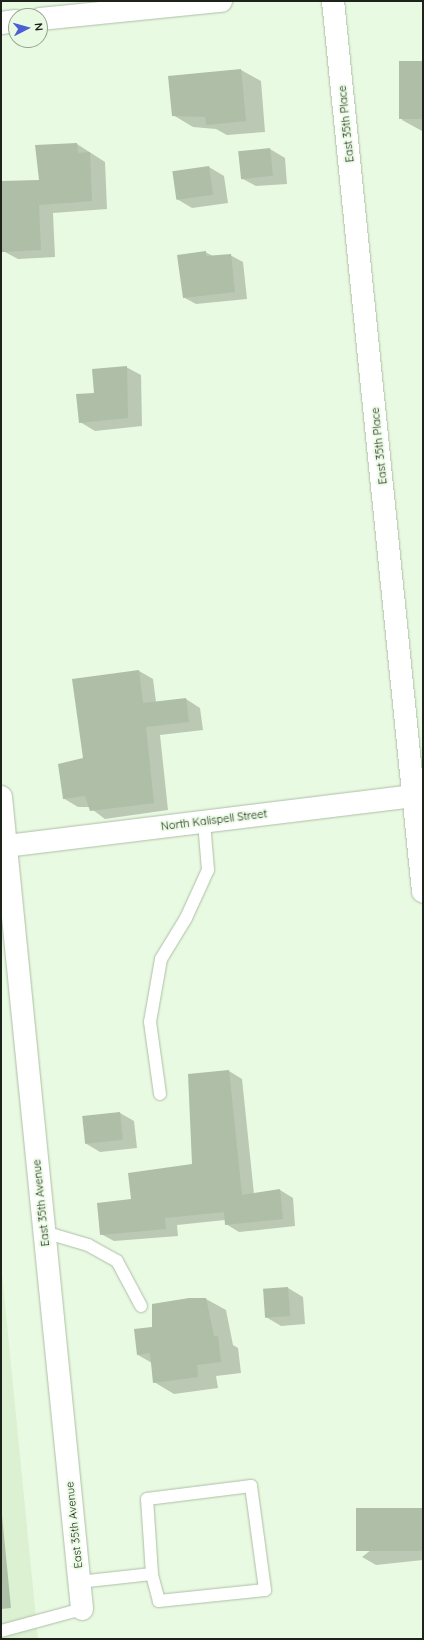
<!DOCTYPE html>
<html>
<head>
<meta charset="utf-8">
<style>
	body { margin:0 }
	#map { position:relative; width:424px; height:1640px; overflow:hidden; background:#e9fae2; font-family:Quicksand,sans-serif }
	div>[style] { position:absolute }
	.built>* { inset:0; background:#dbf1d2 }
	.shadow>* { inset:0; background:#0003 }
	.building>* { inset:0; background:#aebea7; transform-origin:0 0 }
	.roads { filter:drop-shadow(0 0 1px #aebea7) drop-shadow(0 0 1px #aebea7) }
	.service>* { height:12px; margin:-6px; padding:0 6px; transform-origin:6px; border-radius:6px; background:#fff }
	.minor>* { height:22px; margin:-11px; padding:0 11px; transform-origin:11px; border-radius:11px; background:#fff }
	span { translate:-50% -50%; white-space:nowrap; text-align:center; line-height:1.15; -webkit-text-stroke:3.5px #e9fae2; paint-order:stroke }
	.street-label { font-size:11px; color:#1d231b }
	.frame { position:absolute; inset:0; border:2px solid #1d231b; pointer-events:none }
	.north { position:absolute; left:8px; top:8px; width:40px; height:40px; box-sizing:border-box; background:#e9fae2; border:1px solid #97a492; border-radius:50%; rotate:84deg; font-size:11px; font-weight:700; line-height:16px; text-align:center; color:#1d231b }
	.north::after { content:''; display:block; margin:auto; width:14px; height:18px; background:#4c5fd4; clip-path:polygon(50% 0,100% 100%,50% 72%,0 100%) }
</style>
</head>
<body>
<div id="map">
	<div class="built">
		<div style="clip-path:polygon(1px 1263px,38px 1639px,1px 1639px)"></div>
	</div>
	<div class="shadow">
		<div style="clip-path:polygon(423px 62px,423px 131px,422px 131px,402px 120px)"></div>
		<div style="clip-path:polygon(241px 70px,261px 81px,265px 132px,227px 135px,216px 129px,193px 127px,173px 115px,169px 77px)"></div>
		<div style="clip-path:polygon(77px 144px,105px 162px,107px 209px,53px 213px,55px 257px,18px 259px,3px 251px,1px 182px,40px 181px,36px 146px)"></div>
		<div style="clip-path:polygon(270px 149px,285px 158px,287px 184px,256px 186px,241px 178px)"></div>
		<div style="clip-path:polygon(209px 167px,224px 176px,228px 203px,192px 208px,177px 199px,173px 172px)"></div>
		<div style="clip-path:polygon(205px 252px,213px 256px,230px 255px,243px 262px,247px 299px,196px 304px,183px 297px)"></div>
		<div style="clip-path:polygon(126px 367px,141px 375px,142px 426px,95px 431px,80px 422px)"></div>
		<div style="clip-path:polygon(139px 671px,153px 679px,156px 702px,186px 699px,200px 708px,203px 730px,160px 735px,168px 810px,105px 819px,89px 807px,78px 807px,63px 798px,84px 758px)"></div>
		<div style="clip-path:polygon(229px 1071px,242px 1079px,254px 1194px,280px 1190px,293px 1198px,295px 1226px,239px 1232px,226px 1224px,225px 1220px,177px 1225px,178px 1236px,114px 1241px,101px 1234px,133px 1200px,193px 1165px)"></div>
		<div style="clip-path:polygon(120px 1113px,134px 1121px,137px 1148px,100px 1152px,85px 1143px)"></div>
		<div style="clip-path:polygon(288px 1288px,303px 1297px,305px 1324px,281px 1326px,266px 1317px)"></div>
		<div style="clip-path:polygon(206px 1299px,226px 1310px,233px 1345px,238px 1348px,241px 1373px,216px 1376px,218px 1388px,174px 1394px,154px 1382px,152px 1363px,138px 1355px,153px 1328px)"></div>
		<div style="clip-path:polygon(1px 1505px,11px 1608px,1px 1609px)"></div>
		<div style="clip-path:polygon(423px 1509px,423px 1560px,376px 1565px,362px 1557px)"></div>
	</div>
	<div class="building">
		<div style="left:423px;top:61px;width:58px;height:24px;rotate:90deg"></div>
		<div style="clip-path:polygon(241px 69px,246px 121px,206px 125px,205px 117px,172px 116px,168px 76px)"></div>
		<div style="clip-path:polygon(77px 143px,78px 153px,90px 152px,92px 201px,39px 205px,41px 250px,2px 252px,1px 181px,39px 180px,35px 145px)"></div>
		<div style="left:270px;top:148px;width:28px;height:32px;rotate:84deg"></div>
		<div style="left:209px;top:166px;width:29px;height:37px;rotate:82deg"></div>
		<div style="clip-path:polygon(206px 251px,206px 256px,231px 254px,235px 292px,183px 298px,177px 255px)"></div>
		<div style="clip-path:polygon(127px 366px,128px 418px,79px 423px,76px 394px,94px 393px,92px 369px)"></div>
		<div style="clip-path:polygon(139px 670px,143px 703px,186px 698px,189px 722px,146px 727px,154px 803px,90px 811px,85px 796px,63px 799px,58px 764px,83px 758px,72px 679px)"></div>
		<div style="clip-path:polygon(229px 1070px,242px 1195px,280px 1189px,283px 1219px,225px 1225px,224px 1212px,165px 1218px,166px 1229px,100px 1235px,97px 1203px,131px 1199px,128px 1173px,192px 1164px,188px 1074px)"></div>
		<div style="left:120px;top:1112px;width:28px;height:38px;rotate:84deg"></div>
		<div style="left:288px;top:1287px;width:29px;height:25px;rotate:86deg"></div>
		<div style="clip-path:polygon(189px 1298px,206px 1298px,214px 1336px,218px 1336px,221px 1362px,197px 1365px,198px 1377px,153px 1383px,150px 1353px,137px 1355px,134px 1329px,152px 1327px,152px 1304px)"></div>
		<div style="left:423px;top:1508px;width:43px;height:67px;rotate:90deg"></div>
	</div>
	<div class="roads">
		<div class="service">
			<div style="left:160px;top:1094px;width:73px;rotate:-97.9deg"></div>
			<div style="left:150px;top:1022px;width:64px;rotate:-80.1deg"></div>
			<div style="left:161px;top:959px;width:48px;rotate:-58.6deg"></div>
			<div style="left:186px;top:918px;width:53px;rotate:-65.4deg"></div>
			<div style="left:208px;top:870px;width:48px;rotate:-94.8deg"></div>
			<div style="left:44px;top:1232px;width:46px;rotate:16.5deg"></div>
			<div style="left:88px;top:1245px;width:33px;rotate:29deg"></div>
			<div style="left:117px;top:1261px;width:51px;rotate:61.9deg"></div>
			<div style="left:79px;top:1582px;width:73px;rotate:-6.3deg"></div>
			<div style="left:152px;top:1574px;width:75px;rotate:-93.8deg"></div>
			<div style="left:147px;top:1499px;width:105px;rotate:-7.1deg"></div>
			<div style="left:251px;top:1486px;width:105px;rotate:82.3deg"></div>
			<div style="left:265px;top:1590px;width:107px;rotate:174.1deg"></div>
			<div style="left:159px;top:1601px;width:28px;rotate:-105deg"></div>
			<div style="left:1px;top:1631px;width:84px;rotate:-15.2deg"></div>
		</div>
		<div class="minor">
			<div style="left:333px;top:1px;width:895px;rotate:84.23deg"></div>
			<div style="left:40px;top:19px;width:182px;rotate:-5.7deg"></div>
			<div style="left:1px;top:23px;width:15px;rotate:-8deg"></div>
			<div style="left:1px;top:797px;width:816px;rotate:84.3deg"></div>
			<div style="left:6px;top:846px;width:420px;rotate:-7deg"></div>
		</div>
	</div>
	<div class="street-label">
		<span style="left:346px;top:124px;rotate:-96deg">East 35th Place</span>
		<span style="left:379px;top:446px;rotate:-96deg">East 35th Place</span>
		<span style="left:214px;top:820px;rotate:-7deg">North Kalispell Street</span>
		<span style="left:41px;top:1203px;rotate:-96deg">East 35th Avenue</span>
		<span style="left:74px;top:1525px;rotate:-96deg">East 35th Avenue</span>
	</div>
	<div class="frame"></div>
	<div class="north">N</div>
</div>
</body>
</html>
